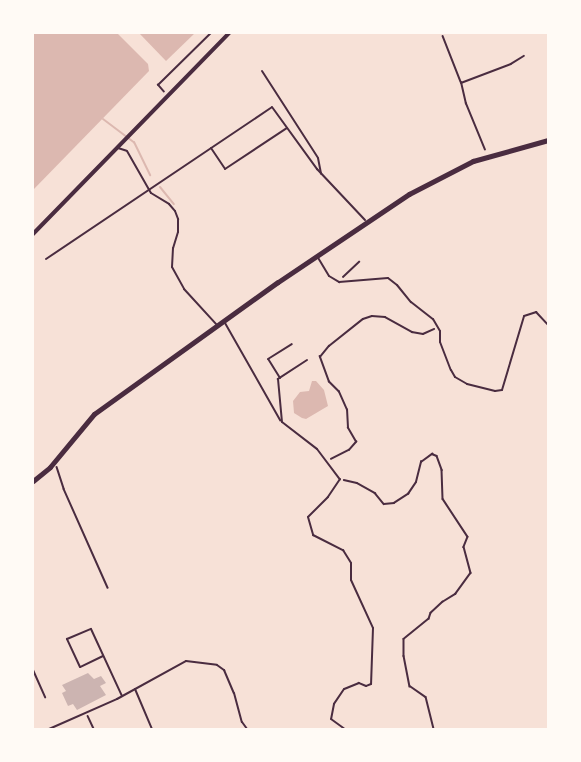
<!DOCTYPE html>
<html>
<head>
<meta charset="utf-8">
<style>
	body { margin:0 }
	#map { position:relative; width:581px; height:762px; overflow:hidden; background:#f7e1d7; font-family:Mulish,sans-serif }
	div>[style] { position:absolute }
	.water>* { inset:0; background:#dcb8b0 }
	.stream>* { height:2px; margin:-1px; padding:0 1px; transform-origin:1px; border-radius:1px; background:#dcb8b0 }
	.building>* { inset:0; background:#ccb4b1 }
	.path>* { height:1.5px; margin:-0.75px; padding:0 0.75px; transform-origin:0.75px; border-radius:0.75px; background:#4a2c40 }
	.service>* { height:2px; margin:-1px; padding:0 1px; transform-origin:1px; border-radius:1px; background:#4a2c40 }
	.minor>* { height:4px; margin:-2px; padding:0 2px; transform-origin:2px; border-radius:2px; background:#4a2c40 }
	.tertiary>* { height:5px; margin:-2.5px; padding:0 2.5px; transform-origin:2.5px; border-radius:2.5px; background:#4a2c40 }
	span { translate:-50% -50%; white-space:nowrap; text-align:center; line-height:1.15; -webkit-text-stroke:6px #fffaf5; paint-order:stroke }
	.frame { position:absolute; inset:0; border:34px solid #fffaf5; pointer-events:none }
</style>
</head>
<body>
<div id="map">
	<div class="water">
		<div style="clip-path:polygon(33px 33px,117px 33px,148px 64px,149px 71px,33px 190px)"></div>
		<div style="clip-path:polygon(139px 33px,195px 33px,166px 61px)"></div>
		<div style="clip-path:polygon(312px 381px,316px 381px,324px 390px,328px 406px,306px 419px,302px 418px,294px 413px,293px 401px,300px 392px,309px 391px)"></div>
	</div>
	<div class="stream">
		<div style="left:103px;top:119px;width:39px;rotate:37deg"></div>
		<div style="left:134px;top:142px;width:37px;rotate:64deg"></div>
		<div style="left:160px;top:187px;width:22px;rotate:51deg"></div>
	</div>
	<div class="building">
		<div style="clip-path:polygon(88px 673px,94px 679px,101px 676px,106px 683px,100px 686px,106px 695px,77px 710px,73px 704px,68px 706px,62px 693px,66px 691px,62px 685px)"></div>
	</div>
	<div class="path">
		<div style="left:443px;top:36px;width:49px;rotate:68.6deg"></div>
		<div style="left:164px;top:92px;width:9px;rotate:-131deg"></div>
		<div style="left:158px;top:85px;width:74px;rotate:-44.5deg"></div>
		<div style="left:485px;top:150px;width:50px;rotate:-112.4deg"></div>
		<div style="left:466px;top:104px;width:22px;rotate:-103deg"></div>
		<div style="left:461px;top:83px;width:53px;rotate:-20.8deg"></div>
		<div style="left:511px;top:64px;width:15px;rotate:-32deg"></div>
		<div style="left:343px;top:277px;width:22px;rotate:-43deg"></div>
		<div style="left:331px;top:459px;width:20px;rotate:-27deg"></div>
		<div style="left:349px;top:450px;width:11px;rotate:-49deg"></div>
		<div style="left:356px;top:442px;width:16px;rotate:-120deg"></div>
		<div style="left:348px;top:428px;width:18px;rotate:-93deg"></div>
		<div style="left:347px;top:410px;width:20px;rotate:-114deg"></div>
		<div style="left:339px;top:392px;width:14px;rotate:-135deg"></div>
		<div style="left:329px;top:382px;width:27px;rotate:-110deg"></div>
		<div style="left:320px;top:357px;width:14px;rotate:-51deg"></div>
		<div style="left:329px;top:346px;width:43px;rotate:-38.5deg"></div>
		<div style="left:363px;top:319px;width:9px;rotate:-18deg"></div>
		<div style="left:372px;top:316px;width:13px;rotate:4deg"></div>
		<div style="left:385px;top:317px;width:31px;rotate:29deg"></div>
		<div style="left:412px;top:332px;width:11px;rotate:10deg"></div>
		<div style="left:423px;top:334px;width:12px;rotate:-24deg"></div>
		<div style="left:57px;top:467px;width:23px;rotate:72deg"></div>
		<div style="left:64px;top:489px;width:108px;rotate:66deg"></div>
		<div style="left:344px;top:480px;width:13px;rotate:13deg"></div>
		<div style="left:357px;top:483px;width:21px;rotate:29deg"></div>
		<div style="left:375px;top:493px;width:14px;rotate:51deg"></div>
		<div style="left:384px;top:504px;width:10px;rotate:-6deg"></div>
		<div style="left:394px;top:503px;width:17px;rotate:-33deg"></div>
		<div style="left:408px;top:494px;width:14px;rotate:-56deg"></div>
		<div style="left:416px;top:482px;width:21px;rotate:-76deg"></div>
		<div style="left:421px;top:462px;width:14px;rotate:-36deg"></div>
		<div style="left:432px;top:454px;width:5px;rotate:22deg"></div>
		<div style="left:437px;top:456px;width:15px;rotate:70deg"></div>
		<div style="left:442px;top:470px;width:29px;rotate:88deg"></div>
		<div style="left:443px;top:499px;width:45px;rotate:56.7deg"></div>
		<div style="left:468px;top:537px;width:11px;rotate:112deg"></div>
		<div style="left:464px;top:547px;width:27px;rotate:75deg"></div>
		<div style="left:471px;top:573px;width:26px;rotate:126deg"></div>
		<div style="left:456px;top:594px;width:15px;rotate:148deg"></div>
		<div style="left:443px;top:602px;width:16px;rotate:137deg"></div>
		<div style="left:431px;top:613px;width:6px;rotate:108deg"></div>
		<div style="left:429px;top:619px;width:32px;rotate:141deg"></div>
		<div style="left:404px;top:639px;width:17px;rotate:90deg"></div>
		<div style="left:404px;top:656px;width:31px;rotate:79deg"></div>
		<div style="left:410px;top:686px;width:19px;rotate:35deg"></div>
		<div style="left:426px;top:697px;width:33px;rotate:76deg"></div>
		<div style="left:88px;top:716px;width:14px;rotate:65deg"></div>
	</div>
	<div class="service">
		<div style="left:262px;top:71px;width:103px;rotate:57.2deg"></div>
		<div style="left:318px;top:158px;width:16px;rotate:79deg"></div>
		<div style="left:118px;top:148px;width:9px;rotate:18deg"></div>
		<div style="left:127px;top:151px;width:48px;rotate:60.3deg"></div>
		<div style="left:151px;top:193px;width:21px;rotate:31deg"></div>
		<div style="left:169px;top:204px;width:9px;rotate:49deg"></div>
		<div style="left:175px;top:211px;width:9px;rotate:69deg"></div>
		<div style="left:178px;top:219px;width:13px;rotate:90deg"></div>
		<div style="left:178px;top:232px;width:17px;rotate:107deg"></div>
		<div style="left:173px;top:248px;width:19px;rotate:93deg"></div>
		<div style="left:172px;top:267px;width:25px;rotate:61deg"></div>
		<div style="left:184px;top:289px;width:49px;rotate:47.5deg"></div>
		<div style="left:211px;top:148px;width:25px;rotate:56deg"></div>
		<div style="left:225px;top:169px;width:74px;rotate:-33.5deg"></div>
		<div style="left:317px;top:256px;width:23px;rotate:59deg"></div>
		<div style="left:329px;top:276px;width:12px;rotate:31deg"></div>
		<div style="left:339px;top:282px;width:49px;rotate:-4.7deg"></div>
		<div style="left:388px;top:278px;width:11px;rotate:38deg"></div>
		<div style="left:397px;top:285px;width:22px;rotate:51deg"></div>
		<div style="left:411px;top:302px;width:28px;rotate:38deg"></div>
		<div style="left:433px;top:319px;width:14px;rotate:60deg"></div>
		<div style="left:440px;top:331px;width:11px;rotate:90deg"></div>
		<div style="left:440px;top:342px;width:30px;rotate:69deg"></div>
		<div style="left:451px;top:370px;width:8px;rotate:60deg"></div>
		<div style="left:455px;top:377px;width:14px;rotate:30deg"></div>
		<div style="left:467px;top:384px;width:29px;rotate:14deg"></div>
		<div style="left:495px;top:391px;width:7px;rotate:-8deg"></div>
		<div style="left:502px;top:390px;width:77px;rotate:-73.4deg"></div>
		<div style="left:524px;top:316px;width:13px;rotate:-18deg"></div>
		<div style="left:536px;top:312px;width:18px;rotate:47deg"></div>
		<div style="left:46px;top:259px;width:272px;rotate:-33.9deg"></div>
		<div style="left:272px;top:107px;width:77px;rotate:54deg"></div>
		<div style="left:317px;top:169px;width:70px;rotate:46.7deg"></div>
		<div style="left:225px;top:323px;width:112px;rotate:60.4deg"></div>
		<div style="left:307px;top:360px;width:35px;rotate:147deg"></div>
		<div style="left:278px;top:379px;width:43px;rotate:84.7deg"></div>
		<div style="left:282px;top:422px;width:44px;rotate:37.6deg"></div>
		<div style="left:317px;top:449px;width:38px;rotate:53deg"></div>
		<div style="left:340px;top:479px;width:22px;rotate:124deg"></div>
		<div style="left:328px;top:497px;width:28px;rotate:135deg"></div>
		<div style="left:308px;top:517px;width:19px;rotate:74deg"></div>
		<div style="left:313px;top:535px;width:34px;rotate:27deg"></div>
		<div style="left:343px;top:550px;width:15px;rotate:58deg"></div>
		<div style="left:351px;top:563px;width:17px;rotate:90deg"></div>
		<div style="left:351px;top:580px;width:53px;rotate:65.4deg"></div>
		<div style="left:373px;top:628px;width:56px;rotate:92deg"></div>
		<div style="left:371px;top:684px;width:5px;rotate:158deg"></div>
		<div style="left:366px;top:686px;width:8px;rotate:-157deg"></div>
		<div style="left:359px;top:683px;width:16px;rotate:158deg"></div>
		<div style="left:344px;top:689px;width:18px;rotate:124deg"></div>
		<div style="left:334px;top:704px;width:15px;rotate:101deg"></div>
		<div style="left:331px;top:719px;width:17px;rotate:36deg"></div>
		<div style="left:280px;top:378px;width:22px;rotate:-122deg"></div>
		<div style="left:268px;top:359px;width:28px;rotate:-32deg"></div>
		<div style="left:103px;top:656px;width:25px;rotate:154deg"></div>
		<div style="left:80px;top:667px;width:31px;rotate:-115deg"></div>
		<div style="left:67px;top:639px;width:26px;rotate:-23deg"></div>
		<div style="left:91px;top:629px;width:74px;rotate:65.2deg"></div>
		<div style="left:33px;top:670px;width:30px;rotate:66deg"></div>
		<div style="left:135px;top:689px;width:43px;rotate:67deg"></div>
		<div style="left:49px;top:729px;width:74px;rotate:-23.8deg"></div>
		<div style="left:117px;top:699px;width:79px;rotate:-28.8deg"></div>
		<div style="left:186px;top:661px;width:31px;rotate:7deg"></div>
		<div style="left:217px;top:665px;width:9px;rotate:36deg"></div>
		<div style="left:224px;top:670px;width:25px;rotate:67deg"></div>
		<div style="left:234px;top:693px;width:30px;rotate:75deg"></div>
		<div style="left:242px;top:722px;width:9px;rotate:54deg"></div>
	</div>
	<div class="minor">
		<div style="left:33px;top:234px;width:281px;rotate:-45.7deg"></div>
	</div>
	<div class="tertiary">
		<div style="left:33px;top:481px;width:22px;rotate:-39deg"></div>
		<div style="left:50px;top:467px;width:69px;rotate:-50.3deg"></div>
		<div style="left:94px;top:414px;width:226px;rotate:-35.7deg"></div>
		<div style="left:278px;top:282px;width:158px;rotate:-33.9deg"></div>
		<div style="left:409px;top:194px;width:72px;rotate:-27.3deg"></div>
		<div style="left:473px;top:161px;width:78px;rotate:-15.6deg"></div>
	</div>
	<div class="frame"></div>
</div>
</body>
</html>
